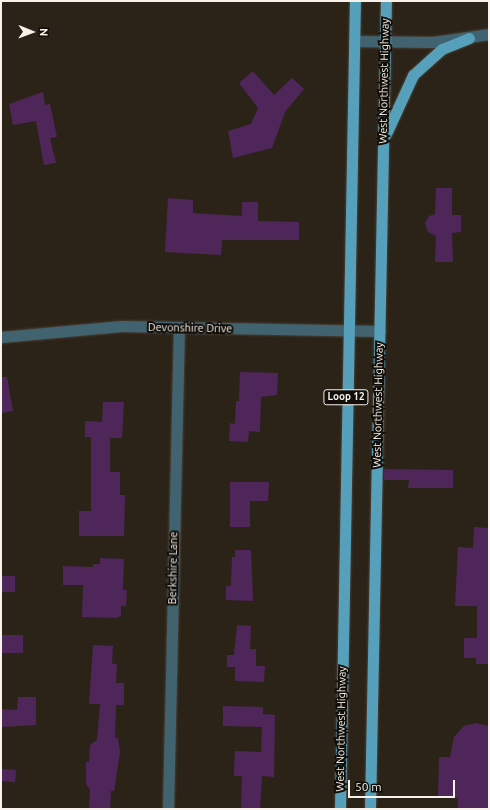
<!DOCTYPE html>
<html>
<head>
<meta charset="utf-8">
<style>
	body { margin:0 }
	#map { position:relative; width:490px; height:810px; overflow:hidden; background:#2c2318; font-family:Ubuntu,sans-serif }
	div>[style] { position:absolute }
	.building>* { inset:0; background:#4f2659; transform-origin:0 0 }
	.roads { filter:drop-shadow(0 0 1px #494036) drop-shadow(0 0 1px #494036) }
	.minor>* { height:11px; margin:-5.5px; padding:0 5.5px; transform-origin:5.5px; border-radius:5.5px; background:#416370 }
	.tertiary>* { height:11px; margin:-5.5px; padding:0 5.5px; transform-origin:5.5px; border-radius:5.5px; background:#416370 }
	.primary>* { height:11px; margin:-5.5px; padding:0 5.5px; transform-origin:5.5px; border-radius:5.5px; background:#57a0bc }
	span { translate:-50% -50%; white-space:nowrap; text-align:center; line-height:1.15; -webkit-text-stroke:4px #110d08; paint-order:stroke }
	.shield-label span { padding:1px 3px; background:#110d08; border:1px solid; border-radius:3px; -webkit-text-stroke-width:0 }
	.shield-label { font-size:10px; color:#f8f2eb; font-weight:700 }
	.street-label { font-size:11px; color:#f8f2eb }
	.frame { position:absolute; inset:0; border:2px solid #f8f2eb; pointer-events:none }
	.north { position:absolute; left:12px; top:12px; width:40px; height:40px; -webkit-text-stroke:3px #110d08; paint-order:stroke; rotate:91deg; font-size:11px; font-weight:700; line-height:16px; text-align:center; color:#f8f2eb }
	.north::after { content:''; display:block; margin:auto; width:14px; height:18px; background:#f8f2eb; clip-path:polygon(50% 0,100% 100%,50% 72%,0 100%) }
	.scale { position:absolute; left:348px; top:780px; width:107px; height:18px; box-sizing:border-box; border:2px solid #f8f2eb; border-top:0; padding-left:5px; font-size:12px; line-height:14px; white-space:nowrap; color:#f8f2eb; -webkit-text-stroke:3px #110d08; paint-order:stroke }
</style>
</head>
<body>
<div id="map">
	<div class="building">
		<div style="clip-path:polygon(253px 71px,274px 95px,292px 78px,304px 89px,285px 112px,272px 148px,233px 158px,228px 131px,251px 124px,258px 108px,239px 83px)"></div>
		<div style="clip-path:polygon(43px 92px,45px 105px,50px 104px,57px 137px,50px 138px,56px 163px,44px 165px,36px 121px,13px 125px,9px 104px)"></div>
		<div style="clip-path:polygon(436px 188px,452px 188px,452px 215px,461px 215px,461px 232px,452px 233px,453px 262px,435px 262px,436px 236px,428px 232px,425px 223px,429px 216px,435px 214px)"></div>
		<div style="clip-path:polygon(168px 198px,193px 200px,193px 213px,242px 216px,242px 202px,258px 202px,258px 221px,299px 222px,299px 240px,222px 240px,221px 255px,165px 252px)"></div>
		<div style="clip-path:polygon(240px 372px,278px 373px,277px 395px,261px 397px,260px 432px,249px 431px,248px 442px,229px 441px,230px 423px,235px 424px,236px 401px,239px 401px)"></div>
		<div style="clip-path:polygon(1px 377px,7px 377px,13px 411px,1px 413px)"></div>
		<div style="clip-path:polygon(103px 402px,124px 402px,122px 438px,110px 438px,110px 472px,120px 472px,120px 495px,125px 495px,124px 536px,79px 536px,79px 511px,91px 511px,91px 437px,85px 437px,85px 421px,102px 422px)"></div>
		<div style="clip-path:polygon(384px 469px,453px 470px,453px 488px,408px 488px,409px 480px,384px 480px)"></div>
		<div style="clip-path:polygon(230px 482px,269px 482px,268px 501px,250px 501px,250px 527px,230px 527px)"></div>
		<div style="clip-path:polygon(474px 527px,489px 528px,489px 664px,476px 664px,476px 658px,464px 658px,464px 638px,477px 638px,477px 606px,455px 606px,458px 547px,473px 548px)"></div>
		<div style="clip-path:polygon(235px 550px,251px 550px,253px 601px,226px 600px,226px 586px,231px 586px,232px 557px,235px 557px)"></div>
		<div style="clip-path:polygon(100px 558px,124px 559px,123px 590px,127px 590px,126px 606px,121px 606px,121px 616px,115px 618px,82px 617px,83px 585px,63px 585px,63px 566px,93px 567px,93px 564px,100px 564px)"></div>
		<div style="left:1px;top:576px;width:14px;height:16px"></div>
		<div style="clip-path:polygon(237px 625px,251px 626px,250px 649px,256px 649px,256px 666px,265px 666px,264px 682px,235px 681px,235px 667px,227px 667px,227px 655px,234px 655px)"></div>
		<div style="left:1px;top:635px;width:22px;height:18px"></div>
		<div style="clip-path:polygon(93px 645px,113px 646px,112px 664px,117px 664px,116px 683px,124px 683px,124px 705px,116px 705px,115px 738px,118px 738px,120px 752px,114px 791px,111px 791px,110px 809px,89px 809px,90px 790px,86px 784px,86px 762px,89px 762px,90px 745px,97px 740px,100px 704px,89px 704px)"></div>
		<div style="clip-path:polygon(18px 697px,36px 697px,36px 725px,1px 727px,1px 709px,17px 710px)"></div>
		<div style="clip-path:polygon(223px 706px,263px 707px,263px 714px,275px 715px,274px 777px,262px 776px,260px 809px,241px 809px,242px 776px,234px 776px,234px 771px,235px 751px,261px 752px,262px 727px,223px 726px)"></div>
		<div style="clip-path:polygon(476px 723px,489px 726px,489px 809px,458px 809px,458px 798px,438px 797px,439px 757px,450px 757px,454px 737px,464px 726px)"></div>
		<div style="left:1px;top:769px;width:15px;height:12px;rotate:4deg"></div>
	</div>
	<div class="roads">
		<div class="minor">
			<div style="left:354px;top:41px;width:79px;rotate:0.7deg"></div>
			<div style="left:433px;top:42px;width:57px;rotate:-8.1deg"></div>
			<div style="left:168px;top:809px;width:481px;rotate:-88.7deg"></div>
		</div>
		<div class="tertiary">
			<div style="left:1px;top:337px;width:121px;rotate:-5.2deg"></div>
			<div style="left:122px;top:326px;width:258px;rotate:1.1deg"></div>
		</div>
		<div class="primary">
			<div style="left:386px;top:134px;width:65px;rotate:-65.4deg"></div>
			<div style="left:413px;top:75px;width:39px;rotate:-42deg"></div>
			<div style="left:442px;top:49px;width:29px;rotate:-22deg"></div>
			<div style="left:340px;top:809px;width:808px;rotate:-88.94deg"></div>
			<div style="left:370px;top:809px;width:808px;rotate:-88.87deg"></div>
		</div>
	</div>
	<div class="shield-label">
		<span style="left:346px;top:397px">Loop 12</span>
	</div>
	<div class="street-label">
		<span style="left:384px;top:81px;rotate:-89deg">West Northwest Highway</span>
		<span style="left:190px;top:328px;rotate:1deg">Devonshire Drive</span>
		<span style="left:378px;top:405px;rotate:-89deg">West Northwest Highway</span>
		<span style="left:173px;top:568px;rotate:-89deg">Berkshire Lane</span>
		<span style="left:341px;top:729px;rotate:-89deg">West Northwest Highway</span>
	</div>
	<div class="frame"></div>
	<div class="north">N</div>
	<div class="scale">50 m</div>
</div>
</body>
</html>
